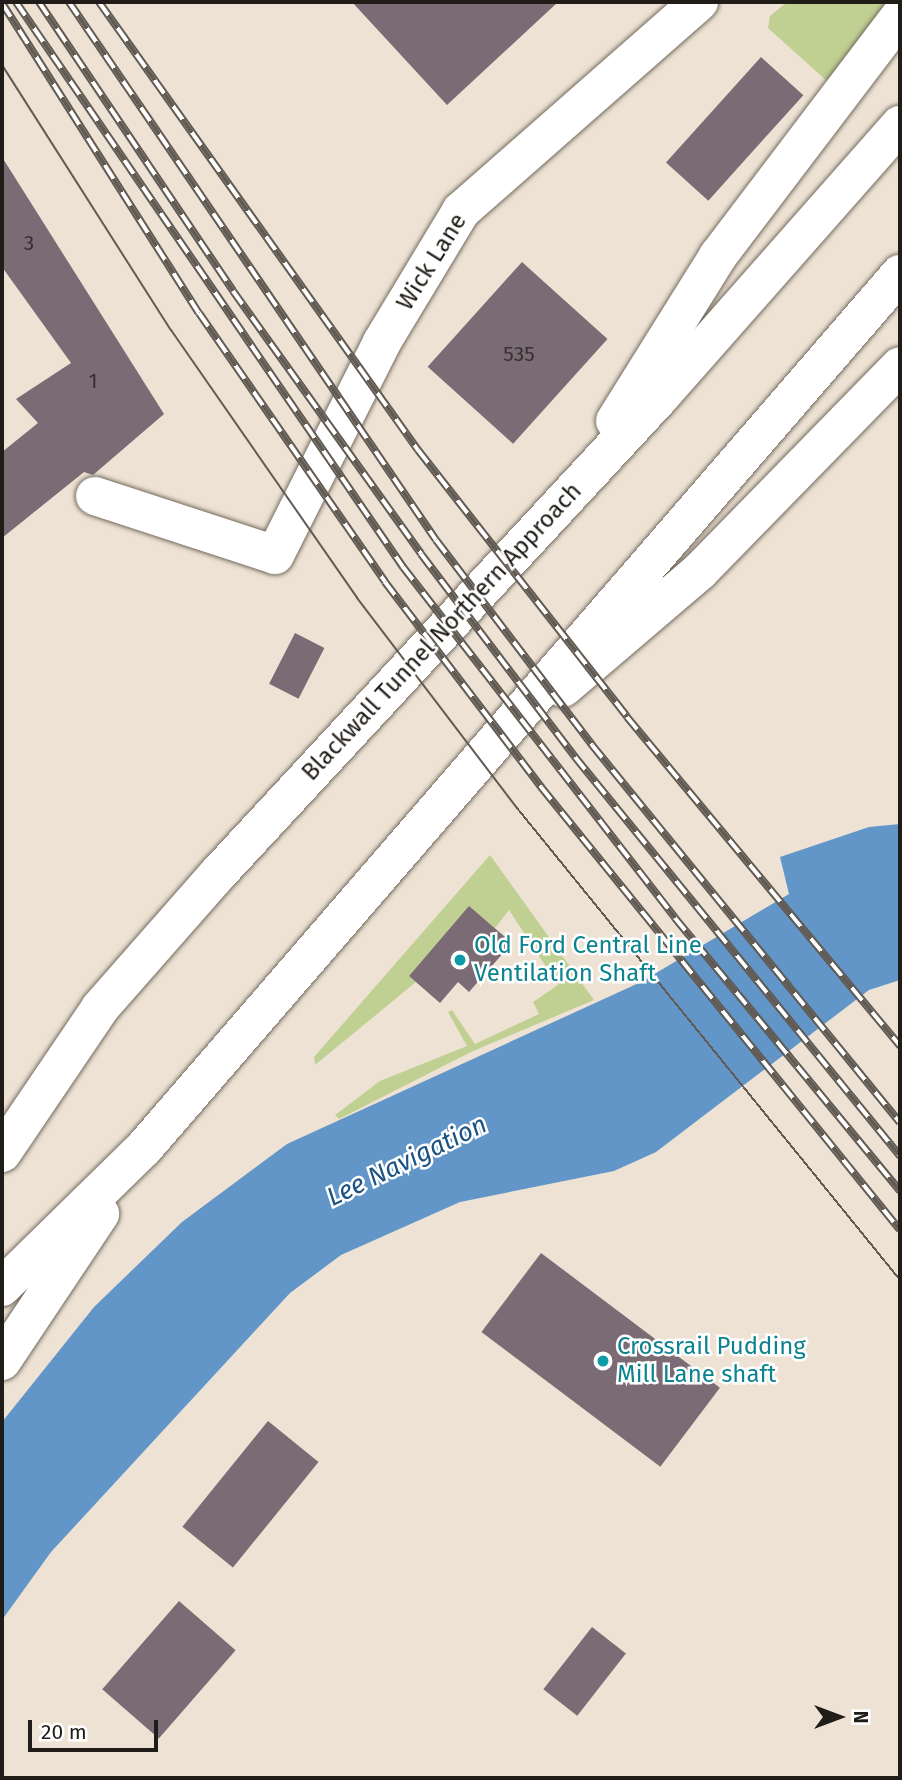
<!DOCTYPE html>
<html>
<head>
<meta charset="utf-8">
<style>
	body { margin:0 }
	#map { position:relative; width:902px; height:1780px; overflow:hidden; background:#ede2d4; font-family:"Fira Sans",sans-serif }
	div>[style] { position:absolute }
	.green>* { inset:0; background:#c0d092 }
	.water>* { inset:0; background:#6396c8 }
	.building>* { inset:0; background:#7a6b74; transform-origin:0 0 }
	.roads { filter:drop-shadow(0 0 2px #746a5e) drop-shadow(0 0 2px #746a5e) }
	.minor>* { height:38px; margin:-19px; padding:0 19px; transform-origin:19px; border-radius:19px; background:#fff }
	.trunk>* { height:38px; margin:-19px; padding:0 19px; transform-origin:19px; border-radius:19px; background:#fff }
	.tram>* { height:2px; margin:-1px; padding:0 1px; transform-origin:1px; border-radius:1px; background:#615b53 }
	.rail>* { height:8px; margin-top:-4px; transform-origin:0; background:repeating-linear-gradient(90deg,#fff 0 16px,#615b53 0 32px); box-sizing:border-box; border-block:2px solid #615b53 }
	.dots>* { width:19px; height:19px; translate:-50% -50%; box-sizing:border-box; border:4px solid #fff; border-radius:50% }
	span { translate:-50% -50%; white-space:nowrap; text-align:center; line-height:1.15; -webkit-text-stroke:5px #fff; paint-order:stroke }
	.number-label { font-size:21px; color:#36302e }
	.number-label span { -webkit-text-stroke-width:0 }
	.street-label { font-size:24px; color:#201c17 }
	.culture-label { font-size:24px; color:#0d838f }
	.left { translate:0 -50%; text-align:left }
	.water-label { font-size:26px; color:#1c5383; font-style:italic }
	.frame { position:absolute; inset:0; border:4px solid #201c17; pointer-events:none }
	.north { position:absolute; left:804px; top:1682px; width:70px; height:70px; -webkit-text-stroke:5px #fff; paint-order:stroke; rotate:90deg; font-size:19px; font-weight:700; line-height:28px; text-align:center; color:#201c17 }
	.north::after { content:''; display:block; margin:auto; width:24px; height:32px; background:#201c17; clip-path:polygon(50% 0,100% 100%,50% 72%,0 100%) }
	.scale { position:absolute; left:28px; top:1720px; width:130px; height:32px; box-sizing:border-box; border:4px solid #201c17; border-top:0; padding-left:9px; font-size:21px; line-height:24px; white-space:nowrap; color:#201c17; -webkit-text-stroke:5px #fff; paint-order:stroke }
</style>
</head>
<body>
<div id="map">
	<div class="green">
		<div style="clip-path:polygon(787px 2px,887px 2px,827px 81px,768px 28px,770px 16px)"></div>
		<div style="clip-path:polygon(490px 855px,594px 1000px,473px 1051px,339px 1119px,335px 1115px,380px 1081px,467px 1046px,448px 1012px,452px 1010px,475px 1044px,539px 1014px,533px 1002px,558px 985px,509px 910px,495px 928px,469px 907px,409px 976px,416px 982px,315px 1065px,314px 1057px)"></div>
	</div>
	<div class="water">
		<div style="clip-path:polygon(900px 824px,900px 980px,869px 990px,656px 1152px,614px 1171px,460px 1202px,341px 1255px,290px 1293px,51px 1552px,2px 1620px,2px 1422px,94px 1307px,182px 1222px,287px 1144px,641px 982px,789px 894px,780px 857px,869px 827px)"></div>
	</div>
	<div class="building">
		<div style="clip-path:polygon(352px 2px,558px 2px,447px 105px)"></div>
		<div style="left:761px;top:57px;width:57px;height:142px;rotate:42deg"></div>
		<div style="clip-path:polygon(2px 157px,164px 414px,93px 475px,84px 472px,2px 538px,2px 452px,38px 423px,16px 399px,71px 363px,2px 267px)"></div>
		<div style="left:522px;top:262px;width:115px;height:141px;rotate:42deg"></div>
		<div style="left:295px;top:633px;width:33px;height:57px;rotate:27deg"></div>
		<div style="clip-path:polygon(469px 906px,512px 943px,469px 992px,458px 982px,440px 1003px,409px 976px)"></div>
		<div style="left:541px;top:1253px;width:224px;height:99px;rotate:37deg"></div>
		<div style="left:268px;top:1421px;width:65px;height:136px;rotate:39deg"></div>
		<div style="left:179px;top:1601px;width:75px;height:117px;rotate:41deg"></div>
		<div style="left:592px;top:1627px;width:43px;height:79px;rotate:38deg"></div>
	</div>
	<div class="roads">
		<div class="minor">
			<div style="left:95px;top:496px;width:189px;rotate:18.1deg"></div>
			<div style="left:275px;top:555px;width:238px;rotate:-63.3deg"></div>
			<div style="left:382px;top:342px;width:153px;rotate:-58.9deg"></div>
			<div style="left:461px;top:211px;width:317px;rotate:-41.3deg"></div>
		</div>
		<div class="trunk">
			<div style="left:615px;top:421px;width:195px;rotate:-58deg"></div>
			<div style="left:718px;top:256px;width:301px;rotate:-52.8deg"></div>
			<div style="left:563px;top:688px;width:180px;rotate:-40.5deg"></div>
			<div style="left:700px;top:571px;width:286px;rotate:-45.7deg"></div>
			<div style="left:2px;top:1153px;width:175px;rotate:-55.9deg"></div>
			<div style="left:100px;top:1008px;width:176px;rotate:-48.7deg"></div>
			<div style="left:216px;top:876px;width:653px;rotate:-47.17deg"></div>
			<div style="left:660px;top:397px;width:363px;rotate:-48.6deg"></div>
			<div style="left:2px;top:1287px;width:199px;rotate:-44.4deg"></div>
			<div style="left:144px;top:1148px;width:1156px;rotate:-49.14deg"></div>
			<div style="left:2px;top:1361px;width:177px;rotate:-56.3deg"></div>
		</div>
	</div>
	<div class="tram">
		<div style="left:2px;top:65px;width:314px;rotate:57.5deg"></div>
		<div style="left:171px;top:330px;width:326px;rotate:55.2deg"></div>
		<div style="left:357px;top:598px;width:264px;rotate:52.7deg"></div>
		<div style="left:517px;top:808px;width:608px;rotate:50.94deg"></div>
	</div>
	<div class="rail">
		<div style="left:16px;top:2px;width:685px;rotate:55.59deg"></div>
		<div style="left:403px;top:567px;width:444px;rotate:52.2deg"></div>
		<div style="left:675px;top:918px;width:354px;rotate:50.5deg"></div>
		<div style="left:39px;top:2px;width:348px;rotate:56.1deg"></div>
		<div style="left:233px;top:291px;width:323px;rotate:54.4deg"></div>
		<div style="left:421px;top:554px;width:255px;rotate:52.8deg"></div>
		<div style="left:575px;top:757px;width:515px;rotate:50.84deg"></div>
		<div style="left:69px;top:2px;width:651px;rotate:55.7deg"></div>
		<div style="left:436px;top:540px;width:258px;rotate:52.7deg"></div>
		<div style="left:592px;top:745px;width:487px;rotate:50.8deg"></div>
		<div style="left:99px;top:2px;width:550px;rotate:54.55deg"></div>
		<div style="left:418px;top:450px;width:339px;rotate:51.9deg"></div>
		<div style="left:627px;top:717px;width:428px;rotate:50.3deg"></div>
		<div style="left:2px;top:3px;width:367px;rotate:57.6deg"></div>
		<div style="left:199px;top:313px;width:327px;rotate:55.3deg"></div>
		<div style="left:385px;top:582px;width:258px;rotate:52.7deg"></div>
		<div style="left:541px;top:787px;width:570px;rotate:50.98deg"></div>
	</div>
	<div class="dots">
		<div style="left:460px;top:960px;background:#0f9aa8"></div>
		<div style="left:603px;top:1361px;background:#0f9aa8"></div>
	</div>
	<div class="number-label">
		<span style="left:29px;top:243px">3</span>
		<span style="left:519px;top:354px">535</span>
		<span style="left:93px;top:381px">1</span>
	</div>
	<div class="street-label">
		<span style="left:432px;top:262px;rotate:-58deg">Wick Lane</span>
		<span style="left:442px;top:632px;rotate:-47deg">Blackwall Tunnel Northern Approach</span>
	</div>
	<div class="culture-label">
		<span class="left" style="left:474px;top:960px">Old Ford Central Line<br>Ventilation Shaft</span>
		<span class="left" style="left:617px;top:1361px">Crossrail Pudding<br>Mill Lane shaft</span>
	</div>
	<div class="water-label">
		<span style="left:407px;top:1161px;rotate:-26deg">Lee Navigation</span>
	</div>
	<div class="frame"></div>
	<div class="north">N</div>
	<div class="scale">20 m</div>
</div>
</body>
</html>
